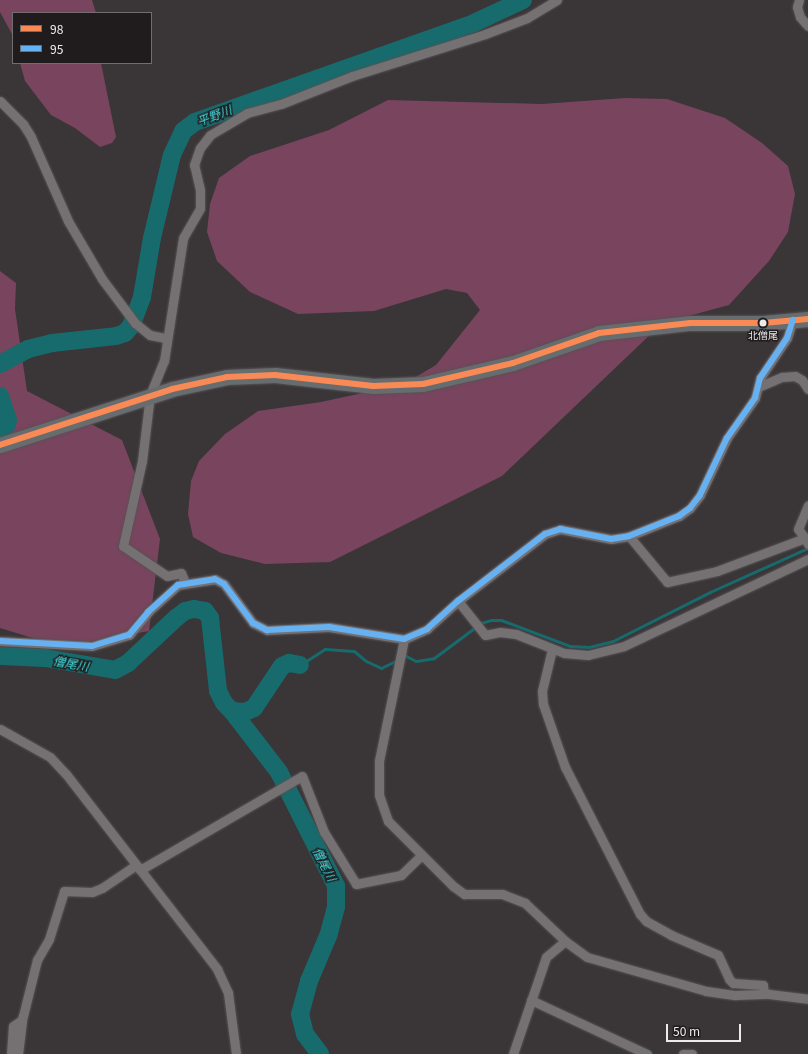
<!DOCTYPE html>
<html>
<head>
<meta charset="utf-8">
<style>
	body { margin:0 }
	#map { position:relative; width:808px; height:1054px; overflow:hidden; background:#3a3537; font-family:Georgia,"Noto Sans JP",serif }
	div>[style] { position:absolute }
	.green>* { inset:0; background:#79445e }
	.stream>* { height:3px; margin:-1.5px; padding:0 1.5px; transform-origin:1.5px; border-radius:1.5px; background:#176b6d }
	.river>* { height:18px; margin:-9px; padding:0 9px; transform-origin:9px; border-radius:9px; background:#176b6d }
	.roads { filter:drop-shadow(0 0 1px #575254) drop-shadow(0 0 1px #575254) }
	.minor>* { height:9px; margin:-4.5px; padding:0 4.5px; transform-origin:4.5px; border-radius:4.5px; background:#757172 }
	.trunk>* { height:15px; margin:-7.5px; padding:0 7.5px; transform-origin:7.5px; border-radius:7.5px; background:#676c6e }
	.bus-1>* { height:6px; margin:-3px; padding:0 3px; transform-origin:3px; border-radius:3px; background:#f98a56 }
	.bus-2>* { height:6px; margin:-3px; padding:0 3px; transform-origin:3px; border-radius:3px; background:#66b1f2 }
	.dots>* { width:11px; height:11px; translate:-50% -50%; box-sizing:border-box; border:2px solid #201c1e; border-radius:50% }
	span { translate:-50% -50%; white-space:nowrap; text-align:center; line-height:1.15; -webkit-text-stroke:3px #201c1e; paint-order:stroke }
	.bus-label { font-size:10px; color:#eee9eb }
	.water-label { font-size:12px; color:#42e5e9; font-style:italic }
	.legend { position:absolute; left:12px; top:12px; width:140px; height:52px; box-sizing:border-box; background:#201c1e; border:1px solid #726e70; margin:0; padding:5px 7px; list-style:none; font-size:12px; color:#eee9eb }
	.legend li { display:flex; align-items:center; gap:8px; height:20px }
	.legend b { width:20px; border:1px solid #726e70 }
	.scale { position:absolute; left:666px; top:1024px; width:75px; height:18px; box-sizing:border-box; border:2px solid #eee9eb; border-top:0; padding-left:5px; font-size:12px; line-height:14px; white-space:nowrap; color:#eee9eb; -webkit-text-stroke:3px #201c1e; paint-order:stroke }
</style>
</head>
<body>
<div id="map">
	<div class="green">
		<div style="clip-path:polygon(0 0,92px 0,96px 13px,13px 13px,13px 36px,0 12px)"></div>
		<div style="clip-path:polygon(20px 63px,101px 63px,116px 137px,112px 143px,100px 147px,75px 128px,51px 115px,25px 81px)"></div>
		<div style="clip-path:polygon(625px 98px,667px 99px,725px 118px,762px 143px,788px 166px,795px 194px,788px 232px,769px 261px,729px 305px,685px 317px,654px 331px,502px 476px,330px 562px,265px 564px,221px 553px,193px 537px,188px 514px,191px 481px,199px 461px,225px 434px,258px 411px,321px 402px,404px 384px,436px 365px,480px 310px,467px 293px,446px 289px,374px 311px,298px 314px,250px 292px,217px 261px,207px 232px,210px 204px,219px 178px,250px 156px,329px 130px,388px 100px,542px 104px)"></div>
		<div style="clip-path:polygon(0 271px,16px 283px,15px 309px,27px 391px,122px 440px,160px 539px,149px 631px,62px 647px,0 628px)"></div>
	</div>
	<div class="stream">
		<div style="left:300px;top:665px;width:30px;rotate:-33deg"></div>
		<div style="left:325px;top:649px;width:29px;rotate:4deg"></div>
		<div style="left:354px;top:651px;width:16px;rotate:40deg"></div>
		<div style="left:366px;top:661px;width:17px;rotate:25deg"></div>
		<div style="left:381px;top:668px;width:28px;rotate:-26deg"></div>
		<div style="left:406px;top:656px;width:11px;rotate:27deg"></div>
		<div style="left:416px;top:661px;width:18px;rotate:-9deg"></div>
		<div style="left:434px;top:658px;width:59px;rotate:-36.7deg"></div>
		<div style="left:481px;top:623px;width:10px;rotate:-17deg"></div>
		<div style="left:491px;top:620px;width:10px"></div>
		<div style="left:501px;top:620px;width:74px;rotate:20.6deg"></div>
		<div style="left:570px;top:646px;width:19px;rotate:3deg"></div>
		<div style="left:589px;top:647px;width:25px;rotate:-14deg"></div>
		<div style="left:613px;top:641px;width:109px;rotate:-26.8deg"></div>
		<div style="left:710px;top:592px;width:107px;rotate:-24.2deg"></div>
	</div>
	<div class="river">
		<div style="left:0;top:364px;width:32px;rotate:-28deg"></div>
		<div style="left:28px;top:349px;width:25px;rotate:-14deg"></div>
		<div style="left:52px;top:343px;width:64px;rotate:-6.2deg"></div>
		<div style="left:116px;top:336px;width:9px;rotate:-18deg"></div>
		<div style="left:125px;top:333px;width:9px;rotate:-49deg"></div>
		<div style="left:131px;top:326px;width:31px;rotate:-69deg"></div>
		<div style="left:142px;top:297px;width:60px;rotate:-80.4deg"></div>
		<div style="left:152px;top:238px;width:85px;rotate:-76.5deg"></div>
		<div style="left:172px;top:155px;width:26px;rotate:-65deg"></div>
		<div style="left:183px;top:131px;width:15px;rotate:-37deg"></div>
		<div style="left:195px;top:122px;width:296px;rotate:-19.5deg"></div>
		<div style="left:474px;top:23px;width:54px;rotate:-25.1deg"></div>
		<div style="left:0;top:396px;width:25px;rotate:72deg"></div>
		<div style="left:8px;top:420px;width:6px;rotate:108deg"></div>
		<div style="left:6px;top:426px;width:8px;rotate:135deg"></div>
		<div style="left:0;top:656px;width:45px;rotate:2.5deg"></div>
		<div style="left:45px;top:658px;width:71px;rotate:9.7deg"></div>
		<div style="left:115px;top:670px;width:15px;rotate:-28deg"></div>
		<div style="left:128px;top:663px;width:66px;rotate:-43.2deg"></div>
		<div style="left:176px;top:618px;width:11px;rotate:-38deg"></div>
		<div style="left:185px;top:611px;width:9px;rotate:-13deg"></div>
		<div style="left:194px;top:609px;width:11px;rotate:10deg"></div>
		<div style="left:205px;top:611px;width:9px;rotate:54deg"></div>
		<div style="left:210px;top:618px;width:73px;rotate:83.7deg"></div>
		<div style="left:218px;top:691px;width:13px;rotate:63deg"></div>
		<div style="left:224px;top:703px;width:11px;rotate:45deg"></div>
		<div style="left:232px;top:711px;width:13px;rotate:4deg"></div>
		<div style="left:245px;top:712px;width:10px;rotate:-24deg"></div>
		<div style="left:254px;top:708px;width:50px;rotate:-56.3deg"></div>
		<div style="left:282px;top:666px;width:8px;rotate:-23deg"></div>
		<div style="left:289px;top:663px;width:11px;rotate:10deg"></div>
		<div style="left:232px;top:711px;width:77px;rotate:52.4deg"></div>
		<div style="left:279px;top:772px;width:127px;rotate:63.4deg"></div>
		<div style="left:336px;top:886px;width:21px;rotate:90deg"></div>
		<div style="left:336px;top:907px;width:30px;rotate:105deg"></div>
		<div style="left:328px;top:936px;width:49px;rotate:112.9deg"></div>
		<div style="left:309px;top:981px;width:34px;rotate:105deg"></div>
		<div style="left:300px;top:1014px;width:21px;rotate:76deg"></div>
		<div style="left:305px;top:1034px;width:25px;rotate:53deg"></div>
	</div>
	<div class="roads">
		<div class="minor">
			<div style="left:799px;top:0;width:7px;rotate:106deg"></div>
			<div style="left:797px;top:7px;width:10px;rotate:73deg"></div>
			<div style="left:800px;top:17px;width:12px;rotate:48deg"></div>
			<div style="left:0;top:101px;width:33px;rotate:45deg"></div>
			<div style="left:23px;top:124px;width:15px;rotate:58deg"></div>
			<div style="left:31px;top:137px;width:92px;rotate:66.2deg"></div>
			<div style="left:68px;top:221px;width:67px;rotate:59.6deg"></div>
			<div style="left:102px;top:279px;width:55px;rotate:53.1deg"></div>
			<div style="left:135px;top:323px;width:19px;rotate:39deg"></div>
			<div style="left:150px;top:335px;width:16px;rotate:11deg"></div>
			<div style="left:758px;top:387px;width:26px;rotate:-23deg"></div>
			<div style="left:782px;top:377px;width:13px;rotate:-4deg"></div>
			<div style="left:795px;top:376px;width:8px;rotate:30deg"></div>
			<div style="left:802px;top:380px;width:11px;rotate:56deg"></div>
			<div style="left:629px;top:536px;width:60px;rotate:50.4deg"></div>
			<div style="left:667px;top:582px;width:51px;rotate:-12.4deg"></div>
			<div style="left:717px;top:571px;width:94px;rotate:-20.6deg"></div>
			<div style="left:805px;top:538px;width:7px;rotate:63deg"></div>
			<div style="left:805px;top:538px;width:11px;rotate:-128deg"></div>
			<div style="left:798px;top:529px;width:26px;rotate:-67deg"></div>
			<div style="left:185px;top:582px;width:10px;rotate:-114deg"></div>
			<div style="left:181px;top:573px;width:14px;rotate:168deg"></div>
			<div style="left:167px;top:576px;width:53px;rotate:-145.7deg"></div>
			<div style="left:123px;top:546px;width:87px;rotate:-77.4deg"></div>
			<div style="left:142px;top:461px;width:66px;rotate:-83.1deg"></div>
			<div style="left:150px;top:395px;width:37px;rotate:-68deg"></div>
			<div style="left:164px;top:361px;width:124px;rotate:-81.2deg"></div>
			<div style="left:183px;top:238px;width:34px;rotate:-60deg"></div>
			<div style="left:200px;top:208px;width:18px;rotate:-90deg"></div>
			<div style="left:200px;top:190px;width:26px;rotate:-103deg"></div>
			<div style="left:194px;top:165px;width:18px;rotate:-71deg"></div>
			<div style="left:200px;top:148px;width:16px;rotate:-52deg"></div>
			<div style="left:210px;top:135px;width:43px;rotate:-30.7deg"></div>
			<div style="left:247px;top:113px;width:35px;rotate:-15deg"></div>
			<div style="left:281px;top:104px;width:76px;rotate:-21.5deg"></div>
			<div style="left:352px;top:76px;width:139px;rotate:-17.5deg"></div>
			<div style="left:485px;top:34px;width:45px;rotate:-20.9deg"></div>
			<div style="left:527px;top:18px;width:35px;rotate:-31deg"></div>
			<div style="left:458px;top:601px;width:43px;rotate:51.5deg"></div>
			<div style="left:485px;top:635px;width:15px;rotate:-11deg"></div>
			<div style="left:500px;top:632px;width:16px;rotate:7deg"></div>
			<div style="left:516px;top:634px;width:52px;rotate:21.6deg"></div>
			<div style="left:564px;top:653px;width:24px;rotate:5deg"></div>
			<div style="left:588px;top:655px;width:37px;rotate:-14deg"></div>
			<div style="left:624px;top:646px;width:204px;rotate:-25.3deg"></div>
			<div style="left:404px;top:639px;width:125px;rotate:101.6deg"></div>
			<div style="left:379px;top:761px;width:34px;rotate:90deg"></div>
			<div style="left:379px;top:795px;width:28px;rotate:71deg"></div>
			<div style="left:388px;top:821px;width:92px;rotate:45deg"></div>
			<div style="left:453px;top:886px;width:14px;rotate:36deg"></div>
			<div style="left:464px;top:894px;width:38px"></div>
			<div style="left:502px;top:894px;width:25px;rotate:21deg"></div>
			<div style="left:525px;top:903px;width:55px;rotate:43.5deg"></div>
			<div style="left:565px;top:941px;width:27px;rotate:36deg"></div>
			<div style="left:587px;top:957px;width:124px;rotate:15.9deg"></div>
			<div style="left:706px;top:991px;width:30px;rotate:8deg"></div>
			<div style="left:736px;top:995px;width:33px;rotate:-2deg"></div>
			<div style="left:769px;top:994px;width:39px;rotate:7deg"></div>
			<div style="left:0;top:641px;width:92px;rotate:3.1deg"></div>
			<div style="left:92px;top:646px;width:39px;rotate:-17deg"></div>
			<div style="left:129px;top:635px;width:30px;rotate:-50deg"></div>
			<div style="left:148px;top:612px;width:40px;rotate:-42deg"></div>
			<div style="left:178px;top:585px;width:37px;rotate:-9deg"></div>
			<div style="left:215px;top:579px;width:10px;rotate:29deg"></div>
			<div style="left:224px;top:584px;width:49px;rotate:53.4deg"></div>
			<div style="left:253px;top:623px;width:16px;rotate:27deg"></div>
			<div style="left:267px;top:630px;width:62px;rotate:-2.8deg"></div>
			<div style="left:329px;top:627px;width:76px;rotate:9.1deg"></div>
			<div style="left:404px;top:639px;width:25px;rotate:-23deg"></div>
			<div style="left:427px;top:629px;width:42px;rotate:-42.1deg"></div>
			<div style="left:458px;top:601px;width:110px;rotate:-37.6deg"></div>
			<div style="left:545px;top:534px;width:16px;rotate:-18deg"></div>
			<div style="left:560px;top:529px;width:52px;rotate:11.1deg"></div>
			<div style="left:611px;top:539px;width:18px;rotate:-9deg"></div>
			<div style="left:629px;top:536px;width:54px;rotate:-21.8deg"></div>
			<div style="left:679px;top:516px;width:14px;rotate:-36deg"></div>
			<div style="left:690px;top:508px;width:16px;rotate:-52deg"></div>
			<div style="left:700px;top:495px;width:63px;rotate:-64.7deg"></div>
			<div style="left:727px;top:438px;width:49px;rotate:-55deg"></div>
			<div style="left:755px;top:398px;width:21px;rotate:-76deg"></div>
			<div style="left:760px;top:378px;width:48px;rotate:-56deg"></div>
			<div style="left:787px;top:338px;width:19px;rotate:-72deg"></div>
			<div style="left:552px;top:649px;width:43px;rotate:103.4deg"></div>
			<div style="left:542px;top:691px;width:13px;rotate:86deg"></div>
			<div style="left:543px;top:704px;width:67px;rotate:70.8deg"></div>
			<div style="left:565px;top:767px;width:165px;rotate:63deg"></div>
			<div style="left:640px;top:914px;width:9px;rotate:49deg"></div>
			<div style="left:646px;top:921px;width:29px;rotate:29deg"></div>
			<div style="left:671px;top:935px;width:51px;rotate:23.1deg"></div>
			<div style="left:718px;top:955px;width:26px;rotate:65deg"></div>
			<div style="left:729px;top:979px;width:6px;rotate:45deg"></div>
			<div style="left:733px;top:983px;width:30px;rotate:4deg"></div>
			<div style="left:763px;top:985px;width:9px;rotate:84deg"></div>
			<div style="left:0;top:729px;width:57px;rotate:29.2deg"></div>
			<div style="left:50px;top:757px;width:23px;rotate:47deg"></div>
			<div style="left:66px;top:774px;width:247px;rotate:52.2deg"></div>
			<div style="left:217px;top:969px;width:26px;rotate:65deg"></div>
			<div style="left:228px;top:993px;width:62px;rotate:82.5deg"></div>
			<div style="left:140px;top:870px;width:187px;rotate:-30.1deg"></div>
			<div style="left:302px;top:776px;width:60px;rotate:68.6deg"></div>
			<div style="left:324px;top:832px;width:61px;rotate:58.4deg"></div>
			<div style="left:356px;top:884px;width:46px;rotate:-11.3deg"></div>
			<div style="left:401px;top:875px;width:29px;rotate:-44deg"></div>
			<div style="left:531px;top:1000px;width:128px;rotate:25deg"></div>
			<div style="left:11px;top:1054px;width:28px;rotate:-86deg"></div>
			<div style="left:13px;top:1026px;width:11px;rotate:-34deg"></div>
			<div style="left:18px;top:1054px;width:38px;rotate:-83deg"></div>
			<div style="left:23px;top:1016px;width:58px;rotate:-76deg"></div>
			<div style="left:37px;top:960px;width:24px;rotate:-60deg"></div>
			<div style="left:49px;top:939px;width:50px;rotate:-72.6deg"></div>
			<div style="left:64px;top:891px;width:28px;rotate:2deg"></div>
			<div style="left:92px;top:892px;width:11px;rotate:-22deg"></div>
			<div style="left:102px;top:888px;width:41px;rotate:-34.1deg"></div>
			<div style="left:513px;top:1054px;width:102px;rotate:-71.2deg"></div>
			<div style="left:546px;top:957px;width:25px;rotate:-40deg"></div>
			<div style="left:683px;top:1054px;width:9px"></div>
		</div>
		<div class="trunk">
			<div style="left:0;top:445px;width:181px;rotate:-18deg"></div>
			<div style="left:172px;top:389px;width:56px;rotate:-12.3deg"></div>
			<div style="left:227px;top:377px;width:48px;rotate:-2.4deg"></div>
			<div style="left:275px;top:375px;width:99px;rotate:6.4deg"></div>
			<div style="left:373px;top:386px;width:50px;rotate:-2.3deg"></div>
			<div style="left:423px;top:384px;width:92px;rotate:-13.1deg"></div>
			<div style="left:513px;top:363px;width:91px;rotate:-19.2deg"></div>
			<div style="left:599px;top:333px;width:92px;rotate:-6.3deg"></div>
			<div style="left:690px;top:323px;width:73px"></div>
			<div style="left:763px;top:323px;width:45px;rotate:-5.1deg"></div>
		</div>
	</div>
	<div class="bus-1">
		<div style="left:0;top:445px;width:181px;rotate:-18deg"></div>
		<div style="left:172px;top:389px;width:56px;rotate:-12.3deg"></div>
		<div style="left:227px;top:377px;width:48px;rotate:-2.4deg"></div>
		<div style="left:275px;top:375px;width:99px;rotate:6.4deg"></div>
		<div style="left:373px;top:386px;width:50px;rotate:-2.3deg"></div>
		<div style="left:423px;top:384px;width:92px;rotate:-13.1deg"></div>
		<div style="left:513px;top:363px;width:91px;rotate:-19.2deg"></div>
		<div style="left:599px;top:333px;width:92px;rotate:-6.3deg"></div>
		<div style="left:690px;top:323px;width:73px"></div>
		<div style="left:763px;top:323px;width:45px;rotate:-5.1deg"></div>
	</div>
	<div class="bus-2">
		<div style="left:0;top:641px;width:92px;rotate:3.1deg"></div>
		<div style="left:92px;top:646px;width:39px;rotate:-17deg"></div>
		<div style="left:129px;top:635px;width:30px;rotate:-50deg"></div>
		<div style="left:148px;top:612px;width:40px;rotate:-42deg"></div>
		<div style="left:178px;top:585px;width:37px;rotate:-9deg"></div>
		<div style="left:215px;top:579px;width:10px;rotate:29deg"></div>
		<div style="left:224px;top:584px;width:49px;rotate:53.4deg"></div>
		<div style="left:253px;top:623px;width:16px;rotate:27deg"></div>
		<div style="left:267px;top:630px;width:62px;rotate:-2.8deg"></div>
		<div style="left:329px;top:627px;width:76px;rotate:9.1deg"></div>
		<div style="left:404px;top:639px;width:25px;rotate:-23deg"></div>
		<div style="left:427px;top:629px;width:42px;rotate:-42.1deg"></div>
		<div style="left:458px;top:601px;width:110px;rotate:-37.6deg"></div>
		<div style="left:545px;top:534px;width:16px;rotate:-18deg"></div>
		<div style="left:560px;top:529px;width:52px;rotate:11.1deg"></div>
		<div style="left:611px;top:539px;width:18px;rotate:-9deg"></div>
		<div style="left:629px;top:536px;width:54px;rotate:-21.8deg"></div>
		<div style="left:679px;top:516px;width:14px;rotate:-36deg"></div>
		<div style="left:690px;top:508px;width:16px;rotate:-52deg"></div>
		<div style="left:700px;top:495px;width:63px;rotate:-64.7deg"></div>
		<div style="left:727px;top:438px;width:49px;rotate:-55deg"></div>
		<div style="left:755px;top:398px;width:21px;rotate:-76deg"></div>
		<div style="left:760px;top:378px;width:48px;rotate:-56deg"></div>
		<div style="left:787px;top:338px;width:19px;rotate:-72deg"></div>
	</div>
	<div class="dots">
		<div style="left:763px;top:323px;background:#eee9eb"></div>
	</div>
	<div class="bus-label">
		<span style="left:763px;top:335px">北僧尾</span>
	</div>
	<div class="water-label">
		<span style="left:214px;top:115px;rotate:-21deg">平野川</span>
		<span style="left:71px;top:663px;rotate:10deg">僧尾川</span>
		<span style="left:325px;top:864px;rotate:63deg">僧尾川</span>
	</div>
	<ul class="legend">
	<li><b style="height:5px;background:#f98a56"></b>98</li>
	<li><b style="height:5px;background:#66b1f2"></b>95</li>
	</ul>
	<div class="scale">50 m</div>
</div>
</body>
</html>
